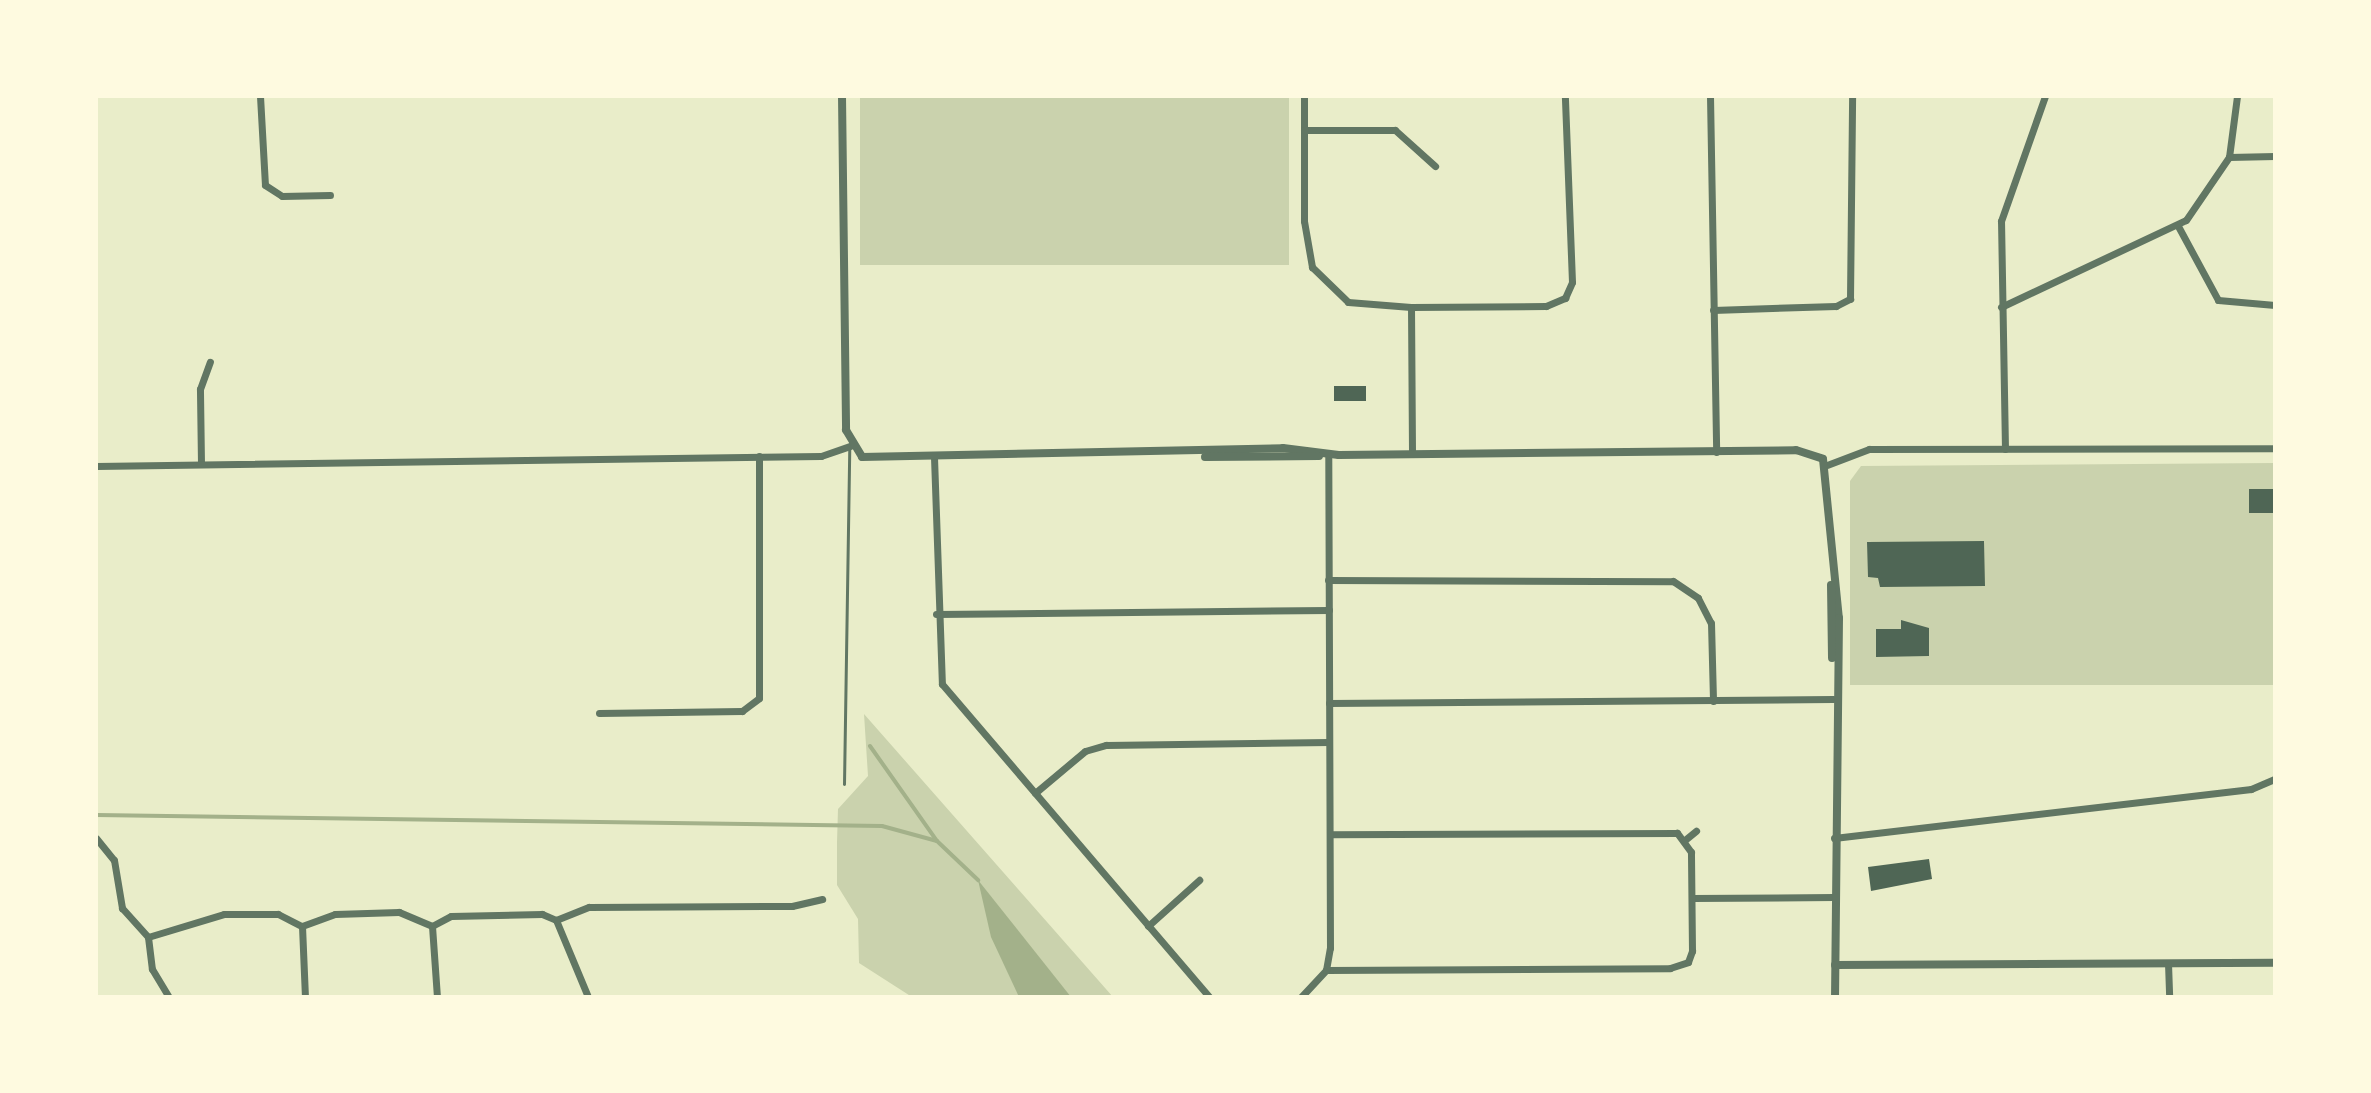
<!DOCTYPE html>
<html>
<head>
<meta charset="utf-8">
<style>
	body { margin:0 }
	#map { position:relative; width:2371px; height:1093px; overflow:hidden; background:#e9edc9; font-family:"Crimson Pro",serif }
	div>[style] { position:absolute }
	.green>* { inset:0; background:#cad2ad; transform-origin:0 0 }
	.water>* { inset:0; background:#a3b18a }
	.stream>* { height:4px; margin:-2px; padding:0 2px; transform-origin:2px; border-radius:2px; background:#a3b18a }
	.building>* { inset:0; background:#4f6655; transform-origin:0 0 }
	.service>* { height:3px; margin:-1.5px; padding:0 1.5px; transform-origin:1.5px; border-radius:1.5px; background:#617663 }
	.minor>* { height:7px; margin:-3.5px; padding:0 3.5px; transform-origin:3.5px; border-radius:3.5px; background:#617663 }
	.tertiary>* { height:8px; margin:-4px; padding:0 4px; transform-origin:4px; border-radius:4px; background:#617663 }
	span { translate:-50% -50%; white-space:nowrap; text-align:center; line-height:1.15; -webkit-text-stroke:6px #fefae0; paint-order:stroke }
	.frame { position:absolute; inset:0; border:98px solid #fefae0; pointer-events:none }
</style>
</head>
<body>
<div id="map">
	<div class="green">
		<div style="left:860px;top:96px;width:429px;height:169px"></div>
		<div style="clip-path:polygon(2275px 463px,2275px 685px,1850px 685px,1850px 481px,1861px 466px)"></div>
		<div style="clip-path:polygon(864px 714px,1113px 997px,912px 997px,859px 963px,858px 919px,837px 885px,837px 842px,838px 809px,868px 776px)"></div>
	</div>
	<div class="water">
		<div style="clip-path:polygon(978px 880px,1071px 997px,1019px 997px,991px 937px)"></div>
	</div>
	<div class="stream">
		<div style="left:870px;top:746px;width:116px;rotate:54.8deg"></div>
		<div style="left:937px;top:841px;width:57px;rotate:43.6deg"></div>
		<div style="left:96px;top:815px;width:786px;rotate:0.8deg"></div>
		<div style="left:882px;top:826px;width:57px;rotate:15.3deg"></div>
	</div>
	<div class="building">
		<div style="left:1334px;top:386px;width:32px;height:15px"></div>
		<div style="left:2249px;top:489px;width:26px;height:24px"></div>
		<div style="clip-path:polygon(1984px 541px,1985px 586px,1880px 587px,1878px 578px,1868px 577px,1867px 542px)"></div>
		<div style="clip-path:polygon(1901px 620px,1929px 628px,1929px 656px,1876px 657px,1876px 629px,1901px 629px)"></div>
		<div style="clip-path:polygon(1929px 859px,1932px 879px,1871px 891px,1868px 867px)"></div>
	</div>
	<div class="service">
		<div style="left:844px;top:784px;width:336px;rotate:-89.1deg"></div>
	</div>
	<div class="minor">
		<div style="left:260px;top:96px;width:89px;rotate:86.8deg"></div>
		<div style="left:265px;top:185px;width:20px;rotate:33deg"></div>
		<div style="left:282px;top:196px;width:48px;rotate:-1.2deg"></div>
		<div style="left:1304px;top:96px;width:125px;rotate:90deg"></div>
		<div style="left:1304px;top:221px;width:47px;rotate:80.1deg"></div>
		<div style="left:1312px;top:267px;width:50px;rotate:44.2deg"></div>
		<div style="left:1348px;top:302px;width:63px;rotate:4.5deg"></div>
		<div style="left:1411px;top:307px;width:135px;rotate:-0.4deg"></div>
		<div style="left:1546px;top:306px;width:21px;rotate:-23deg"></div>
		<div style="left:1565px;top:298px;width:17px;rotate:-66deg"></div>
		<div style="left:1572px;top:282px;width:186px;rotate:-92.2deg"></div>
		<div style="left:1710px;top:96px;width:356px;rotate:89deg"></div>
		<div style="left:1304px;top:130px;width:91px"></div>
		<div style="left:1395px;top:130px;width:54px;rotate:42deg"></div>
		<div style="left:2229px;top:157px;width:46px;rotate:-1.2deg"></div>
		<div style="left:2178px;top:226px;width:84px;rotate:61.6deg"></div>
		<div style="left:2218px;top:300px;width:57px;rotate:5deg"></div>
		<div style="left:1411px;top:307px;width:147px;rotate:89.6deg"></div>
		<div style="left:2001px;top:307px;width:204px;rotate:-25.2deg"></div>
		<div style="left:2186px;top:220px;width:76px;rotate:-55.7deg"></div>
		<div style="left:2229px;top:157px;width:62px;rotate:-82.5deg"></div>
		<div style="left:1713px;top:310px;width:123px;rotate:-1.9deg"></div>
		<div style="left:1836px;top:306px;width:16px;rotate:-27deg"></div>
		<div style="left:1850px;top:299px;width:203px;rotate:-89.4deg"></div>
		<div style="left:2005px;top:449px;width:228px;rotate:-91deg"></div>
		<div style="left:2001px;top:221px;width:133px;rotate:-70.6deg"></div>
		<div style="left:934px;top:457px;width:227px;rotate:88deg"></div>
		<div style="left:942px;top:684px;width:411px;rotate:49.5deg"></div>
		<div style="left:201px;top:464px;width:75px;rotate:-90.8deg"></div>
		<div style="left:200px;top:389px;width:29px;rotate:-70deg"></div>
		<div style="left:1827px;top:465px;width:45px;rotate:-20.9deg"></div>
		<div style="left:1869px;top:449px;width:406px;rotate:-0.1deg"></div>
		<div style="left:96px;top:466px;width:725px;rotate:-0.79deg"></div>
		<div style="left:821px;top:456px;width:31px;rotate:-19deg"></div>
		<div style="left:1328px;top:580px;width:345px;rotate:0.2deg"></div>
		<div style="left:1673px;top:581px;width:30px;rotate:34deg"></div>
		<div style="left:1698px;top:598px;width:28px;rotate:63deg"></div>
		<div style="left:1711px;top:623px;width:78px;rotate:88.5deg"></div>
		<div style="left:936px;top:614px;width:393px;rotate:-0.6deg"></div>
		<div style="left:1329px;top:703px;width:504px;rotate:-0.45deg"></div>
		<div style="left:599px;top:713px;width:143px;rotate:-0.8deg"></div>
		<div style="left:742px;top:711px;width:21px;rotate:-37deg"></div>
		<div style="left:759px;top:698px;width:242px;rotate:-90deg"></div>
		<div style="left:1035px;top:793px;width:65px;rotate:-40deg"></div>
		<div style="left:1085px;top:751px;width:22px;rotate:-16deg"></div>
		<div style="left:1106px;top:745px;width:223px;rotate:-0.8deg"></div>
		<div style="left:96px;top:838px;width:28px;rotate:51deg"></div>
		<div style="left:114px;top:860px;width:49px;rotate:80.5deg"></div>
		<div style="left:122px;top:908px;width:39px;rotate:48deg"></div>
		<div style="left:148px;top:937px;width:79px;rotate:-16.8deg"></div>
		<div style="left:224px;top:914px;width:54px"></div>
		<div style="left:278px;top:914px;width:27px;rotate:27deg"></div>
		<div style="left:302px;top:926px;width:35px;rotate:-20deg"></div>
		<div style="left:335px;top:914px;width:64px;rotate:-1.8deg"></div>
		<div style="left:399px;top:912px;width:36px;rotate:23deg"></div>
		<div style="left:1834px;top:838px;width:420px;rotate:-6.7deg"></div>
		<div style="left:2251px;top:789px;width:26px;rotate:-23deg"></div>
		<div style="left:1686px;top:839px;width:13px;rotate:-39deg"></div>
		<div style="left:1692px;top:898px;width:142px;rotate:-0.4deg"></div>
		<div style="left:556px;top:920px;width:35px;rotate:-22deg"></div>
		<div style="left:589px;top:907px;width:203px;rotate:-0.3deg"></div>
		<div style="left:792px;top:906px;width:31px;rotate:-13deg"></div>
		<div style="left:302px;top:926px;width:71px;rotate:87.6deg"></div>
		<div style="left:432px;top:926px;width:21px;rotate:-28deg"></div>
		<div style="left:451px;top:916px;width:91px;rotate:-1.3deg"></div>
		<div style="left:542px;top:914px;width:15px;rotate:23deg"></div>
		<div style="left:556px;top:920px;width:83px;rotate:67.4deg"></div>
		<div style="left:432px;top:926px;width:71px;rotate:86deg"></div>
		<div style="left:1148px;top:926px;width:69px;rotate:-42deg"></div>
		<div style="left:148px;top:937px;width:32px;rotate:83deg"></div>
		<div style="left:152px;top:969px;width:33px;rotate:59deg"></div>
		<div style="left:2168px;top:963px;width:34px;rotate:88deg"></div>
		<div style="left:1326px;top:970px;width:344px;rotate:-0.3deg"></div>
		<div style="left:1670px;top:968px;width:19px;rotate:-18deg"></div>
		<div style="left:1688px;top:962px;width:12px;rotate:-70deg"></div>
		<div style="left:1692px;top:951px;width:99px;rotate:-90.6deg"></div>
		<div style="left:1691px;top:852px;width:24px;rotate:-126deg"></div>
		<div style="left:1677px;top:833px;width:347px;rotate:179.8deg"></div>
		<div style="left:1301px;top:997px;width:37px;rotate:-47deg"></div>
		<div style="left:1326px;top:970px;width:22px;rotate:-80deg"></div>
		<div style="left:1330px;top:948px;width:494px;rotate:-90.2deg"></div>
	</div>
	<div class="tertiary">
		<div style="left:842px;top:96px;width:334px;rotate:89.3deg"></div>
		<div style="left:846px;top:430px;width:31px;rotate:59deg"></div>
		<div style="left:862px;top:457px;width:421px;rotate:-1.2deg"></div>
		<div style="left:1283px;top:448px;width:56px;rotate:7.1deg"></div>
		<div style="left:1339px;top:455px;width:457px;rotate:-0.6deg"></div>
		<div style="left:1796px;top:450px;width:28px;rotate:18deg"></div>
		<div style="left:1823px;top:459px;width:160px;rotate:84.3deg"></div>
		<div style="left:1839px;top:618px;width:379px;rotate:90.6deg"></div>
		<div style="left:1205px;top:457px;width:114px;rotate:-0.5deg"></div>
		<div style="left:1831px;top:585px;width:73px;rotate:89.2deg"></div>
		<div style="left:1835px;top:965px;width:440px;rotate:-0.3deg"></div>
	</div>
	<div class="frame"></div>
</div>
</body>
</html>
